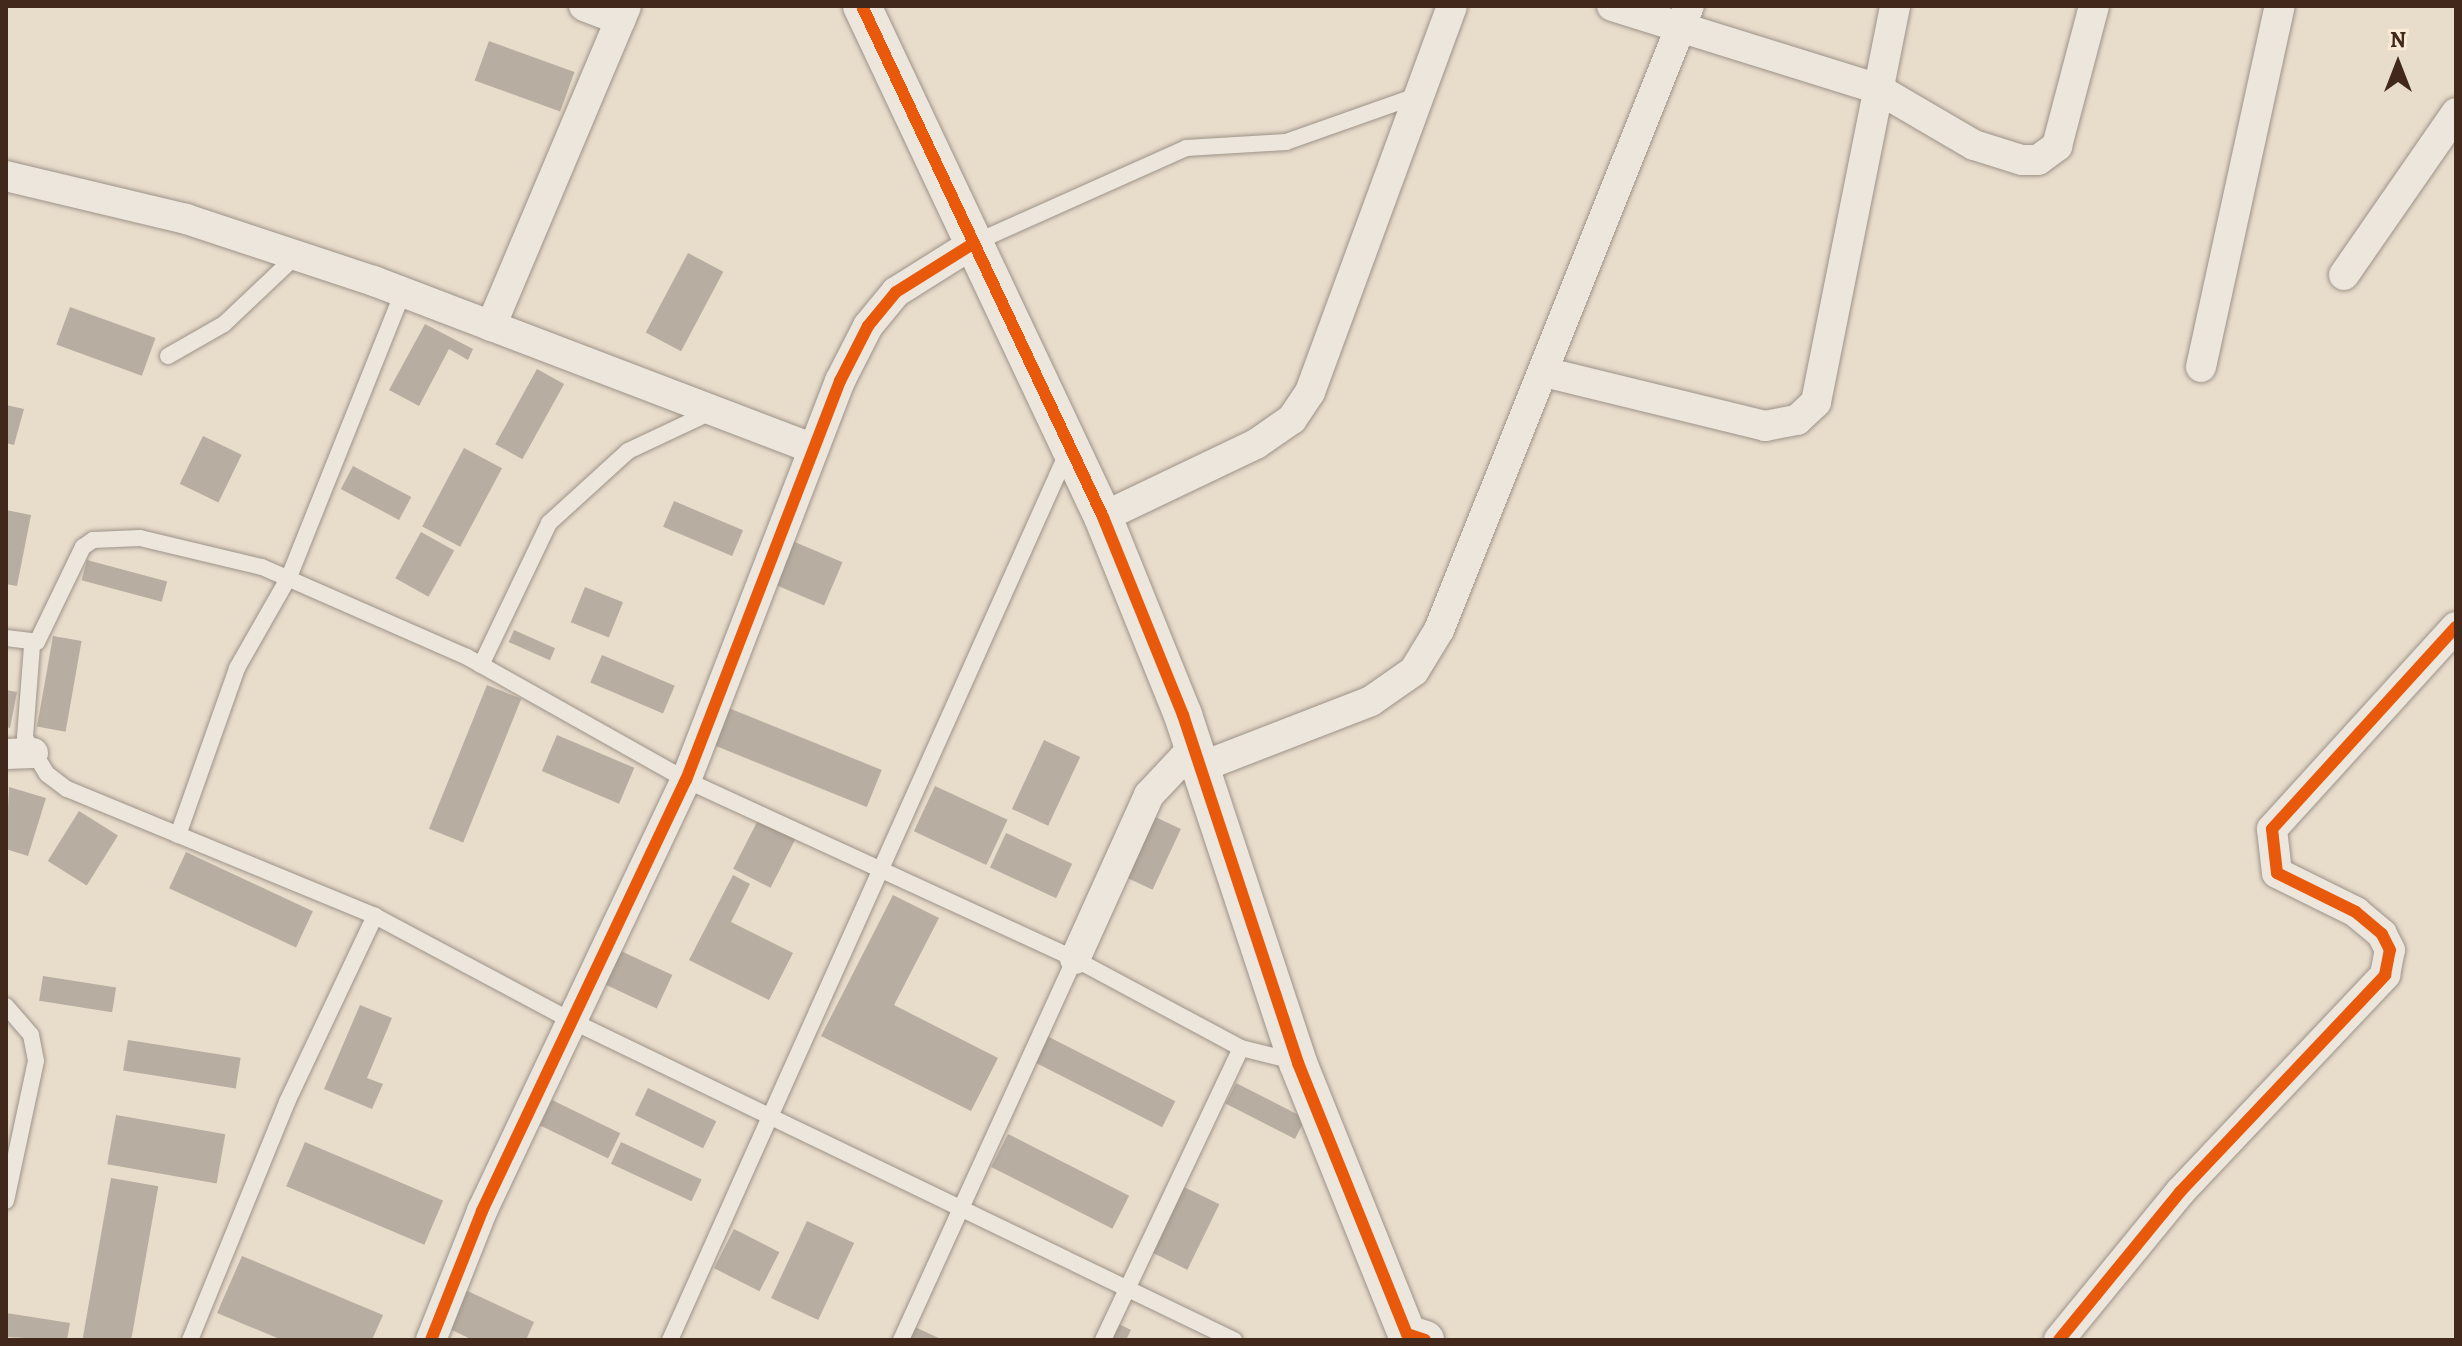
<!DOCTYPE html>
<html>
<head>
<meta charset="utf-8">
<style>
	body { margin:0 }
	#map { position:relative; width:2462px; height:1346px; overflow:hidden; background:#e8dccb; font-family:Alegreya,serif }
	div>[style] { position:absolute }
	.building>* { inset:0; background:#b8ada1; transform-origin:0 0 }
	.roads { filter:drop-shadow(0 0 2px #9d9388) drop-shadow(0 0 2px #9d9388) }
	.service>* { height:16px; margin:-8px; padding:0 8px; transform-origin:8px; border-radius:8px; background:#ece6dd }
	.minor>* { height:30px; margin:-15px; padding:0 15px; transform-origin:15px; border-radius:15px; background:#ece6dd }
	.tertiary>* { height:38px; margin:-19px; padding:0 19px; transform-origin:19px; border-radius:19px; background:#ece6dd }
	.cycleway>* { height:12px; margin:-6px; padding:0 6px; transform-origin:6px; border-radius:6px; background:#e8590c }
	span { translate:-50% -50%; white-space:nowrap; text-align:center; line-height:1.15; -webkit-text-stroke:7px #f8ead5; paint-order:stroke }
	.frame { position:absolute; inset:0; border:8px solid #41281b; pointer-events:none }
	.north { position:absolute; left:2358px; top:24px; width:80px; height:80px; -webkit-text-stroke:6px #f8ead5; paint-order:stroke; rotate:0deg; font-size:22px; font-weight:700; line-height:32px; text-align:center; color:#41281b }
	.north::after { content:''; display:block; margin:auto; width:28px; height:36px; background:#41281b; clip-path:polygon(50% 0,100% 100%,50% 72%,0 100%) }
</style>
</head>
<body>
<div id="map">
	<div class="building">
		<div style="left:489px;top:41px;width:91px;height:42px;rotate:20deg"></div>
		<div style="left:688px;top:253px;width:40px;height:90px;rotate:28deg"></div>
		<div style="left:70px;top:307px;width:91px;height:40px;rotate:20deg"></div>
		<div style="clip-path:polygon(425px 324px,473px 349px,468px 360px,449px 349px,419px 406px,389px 390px)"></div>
		<div style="left:537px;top:369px;width:31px;height:86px;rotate:29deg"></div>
		<div style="clip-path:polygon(6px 405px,24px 409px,14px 445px,6px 443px)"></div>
		<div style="left:203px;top:436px;width:43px;height:53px;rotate:26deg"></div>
		<div style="left:464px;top:448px;width:43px;height:89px;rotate:28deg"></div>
		<div style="left:353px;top:466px;width:66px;height:26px;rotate:28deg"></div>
		<div style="left:674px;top:501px;width:75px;height:28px;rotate:23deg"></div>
		<div style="clip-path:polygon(6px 510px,31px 515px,17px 586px,6px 584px)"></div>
		<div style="left:421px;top:532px;width:38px;height:53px;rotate:29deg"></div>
		<div style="left:790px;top:540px;width:57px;height:47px;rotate:23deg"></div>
		<div style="left:87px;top:560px;width:83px;height:21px;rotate:15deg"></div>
		<div style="left:585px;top:587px;width:41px;height:38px;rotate:22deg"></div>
		<div style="left:514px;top:630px;width:45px;height:13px;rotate:24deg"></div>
		<div style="left:53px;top:636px;width:29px;height:92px;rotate:10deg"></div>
		<div style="left:602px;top:655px;width:79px;height:30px;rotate:23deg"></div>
		<div style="left:487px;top:685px;width:37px;height:155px;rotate:22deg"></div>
		<div style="clip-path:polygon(6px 690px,17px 692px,10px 728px,6px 727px)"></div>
		<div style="left:726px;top:707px;width:168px;height:40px;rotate:22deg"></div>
		<div style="left:557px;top:735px;width:84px;height:39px;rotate:23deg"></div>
		<div style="left:1044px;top:740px;width:40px;height:76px;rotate:25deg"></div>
		<div style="left:935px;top:786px;width:80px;height:50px;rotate:25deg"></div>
		<div style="clip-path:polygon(9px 787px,46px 798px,28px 856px,6px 849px)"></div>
		<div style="left:79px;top:811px;width:46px;height:59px;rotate:32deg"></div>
		<div style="left:1151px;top:815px;width:33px;height:67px;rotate:25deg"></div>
		<div style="left:759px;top:818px;width:42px;height:57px;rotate:27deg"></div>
		<div style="left:1006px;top:833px;width:73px;height:38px;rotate:25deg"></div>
		<div style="left:186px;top:852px;width:140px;height:40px;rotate:25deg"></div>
		<div style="clip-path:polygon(733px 875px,750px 884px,731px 922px,793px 953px,769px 1000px,689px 960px)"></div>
		<div style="clip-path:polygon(893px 895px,939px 918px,894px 1005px,998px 1058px,971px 1111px,821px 1036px)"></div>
		<div style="left:608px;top:945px;width:71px;height:37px;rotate:25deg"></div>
		<div style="left:43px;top:976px;width:74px;height:25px;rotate:9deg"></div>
		<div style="clip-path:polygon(360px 1005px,392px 1018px,367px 1078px,383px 1084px,372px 1109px,324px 1089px)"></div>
		<div style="left:1047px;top:1036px;width:144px;height:29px;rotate:27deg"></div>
		<div style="left:128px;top:1040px;width:114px;height:31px;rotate:9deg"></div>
		<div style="left:1236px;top:1083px;width:78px;height:23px;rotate:27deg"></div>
		<div style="left:648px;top:1088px;width:76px;height:30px;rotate:26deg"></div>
		<div style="left:552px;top:1100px;width:76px;height:28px;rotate:26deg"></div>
		<div style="left:116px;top:1115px;width:111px;height:50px;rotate:10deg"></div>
		<div style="left:1008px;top:1134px;width:136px;height:37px;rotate:27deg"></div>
		<div style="left:305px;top:1142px;width:150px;height:48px;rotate:23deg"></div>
		<div style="left:621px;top:1142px;width:89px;height:24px;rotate:25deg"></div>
		<div style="left:111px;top:1178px;width:48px;height:164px;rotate:10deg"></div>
		<div style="left:1178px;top:1184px;width:46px;height:73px;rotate:26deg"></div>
		<div style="left:807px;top:1221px;width:52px;height:85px;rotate:25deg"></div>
		<div style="left:734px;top:1229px;width:51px;height:44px;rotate:27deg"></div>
		<div style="clip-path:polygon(242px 1256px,383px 1315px,372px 1340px,282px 1340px,217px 1313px)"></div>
		<div style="clip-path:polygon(457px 1286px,534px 1322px,526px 1340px,473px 1340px,439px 1324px)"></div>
		<div style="clip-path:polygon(6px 1313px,70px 1323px,67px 1340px,6px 1337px)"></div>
		<div style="clip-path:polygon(1117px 1323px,1131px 1330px,1126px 1340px,1108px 1340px)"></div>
		<div style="clip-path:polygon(915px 1327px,943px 1340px,909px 1340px)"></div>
	</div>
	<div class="roads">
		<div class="service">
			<div style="left:974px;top:243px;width:232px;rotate:-24.1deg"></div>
			<div style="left:1186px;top:148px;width:100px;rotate:-3.4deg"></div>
			<div style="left:1286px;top:142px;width:141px;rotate:-19.5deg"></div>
			<div style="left:168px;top:356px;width:64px;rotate:-29.7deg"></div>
			<div style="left:224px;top:324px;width:100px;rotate:-43.4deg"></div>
			<div style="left:6px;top:638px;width:31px;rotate:7deg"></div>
			<div style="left:37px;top:642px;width:106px;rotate:-64.2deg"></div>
			<div style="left:83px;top:547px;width:12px;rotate:-35deg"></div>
			<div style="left:93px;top:540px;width:47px;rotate:-2.4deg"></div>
			<div style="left:140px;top:538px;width:125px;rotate:13.4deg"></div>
			<div style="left:262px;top:567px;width:224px;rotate:23.7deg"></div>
			<div style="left:467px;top:657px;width:251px;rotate:29.3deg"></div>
			<div style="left:686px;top:780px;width:428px;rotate:24.7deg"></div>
			<div style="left:1075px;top:959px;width:188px;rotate:28.2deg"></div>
			<div style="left:1241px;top:1048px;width:58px;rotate:14deg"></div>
			<div style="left:32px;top:646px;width:92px;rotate:94.4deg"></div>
			<div style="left:25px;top:738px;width:42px;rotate:58.6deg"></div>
			<div style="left:47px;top:774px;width:25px;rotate:37deg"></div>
			<div style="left:67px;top:789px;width:333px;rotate:22.4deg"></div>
			<div style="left:375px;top:916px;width:223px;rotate:28.1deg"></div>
			<div style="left:572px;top:1021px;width:735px;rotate:25.73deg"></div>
			<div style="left:481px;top:665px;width:157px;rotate:-64.4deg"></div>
			<div style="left:549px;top:523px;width:107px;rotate:-42.3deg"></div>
			<div style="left:628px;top:451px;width:94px;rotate:-25.2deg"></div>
			<div style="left:178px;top:835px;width:177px;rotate:-70.5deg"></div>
			<div style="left:237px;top:668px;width:105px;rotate:-60.3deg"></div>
			<div style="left:289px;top:577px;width:307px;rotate:-68.2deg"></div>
			<div style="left:6px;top:1006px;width:38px;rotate:49deg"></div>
			<div style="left:31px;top:1035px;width:26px;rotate:79deg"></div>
			<div style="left:36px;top:1061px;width:143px;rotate:102.1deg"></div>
			<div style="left:190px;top:1340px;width:257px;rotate:-67.8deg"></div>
			<div style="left:287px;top:1102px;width:206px;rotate:-64.7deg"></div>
			<div style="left:670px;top:1340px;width:974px;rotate:-65.88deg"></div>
			<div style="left:901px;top:1340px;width:419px;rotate:-65.5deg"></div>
			<div style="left:1103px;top:1340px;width:323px;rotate:-64.7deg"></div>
		</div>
		<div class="minor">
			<div style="left:584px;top:6px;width:39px;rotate:21deg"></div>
			<div style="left:1612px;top:6px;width:279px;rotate:17.3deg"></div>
			<div style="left:1878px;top:89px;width:111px;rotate:30.3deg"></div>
			<div style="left:1974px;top:145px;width:50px;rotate:17.4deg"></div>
			<div style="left:2022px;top:160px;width:16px"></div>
			<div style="left:2038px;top:160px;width:24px;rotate:-36deg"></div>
			<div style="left:2057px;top:146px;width:145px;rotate:-75.2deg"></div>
			<div style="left:6px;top:176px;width:185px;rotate:13.4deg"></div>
			<div style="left:186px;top:219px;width:198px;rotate:18.3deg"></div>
			<div style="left:374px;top:281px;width:470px;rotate:20.9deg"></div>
			<div style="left:2344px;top:275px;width:197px;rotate:-55.3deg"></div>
			<div style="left:491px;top:326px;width:347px;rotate:-67.1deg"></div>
			<div style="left:2201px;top:367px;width:370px;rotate:-77.7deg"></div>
			<div style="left:1544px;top:372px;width:228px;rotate:13.7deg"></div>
			<div style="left:1765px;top:426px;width:33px;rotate:-11deg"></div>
			<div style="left:1797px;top:420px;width:26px;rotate:-43deg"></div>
			<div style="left:1816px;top:402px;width:404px;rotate:-78.7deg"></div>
			<div style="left:1103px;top:517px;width:170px;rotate:-25.5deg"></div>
			<div style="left:1256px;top:444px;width:44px;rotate:-34.8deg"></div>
			<div style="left:1292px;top:419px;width:32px;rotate:-56deg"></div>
			<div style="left:1310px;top:392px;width:411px;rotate:-69.8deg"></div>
			<div style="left:6px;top:754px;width:27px;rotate:-2deg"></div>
			<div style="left:1201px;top:767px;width:182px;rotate:-21.2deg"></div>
			<div style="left:1371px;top:701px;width:52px;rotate:-34.9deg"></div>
			<div style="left:1414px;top:671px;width:48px;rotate:-58.6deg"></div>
			<div style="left:1439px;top:630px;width:672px;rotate:-68.17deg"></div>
			<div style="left:1075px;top:959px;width:180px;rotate:-65.7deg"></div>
			<div style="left:1149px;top:795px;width:66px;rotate:-46.8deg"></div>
			<div style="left:431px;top:1340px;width:139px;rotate:-68.4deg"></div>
			<div style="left:482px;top:1211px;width:477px;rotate:-64.7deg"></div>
			<div style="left:686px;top:780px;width:428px;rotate:-68.9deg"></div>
			<div style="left:840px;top:381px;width:62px;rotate:-63deg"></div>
			<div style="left:868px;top:326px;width:44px;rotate:-50.5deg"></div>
			<div style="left:896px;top:292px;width:92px;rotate:-32.1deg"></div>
			<div style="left:2059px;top:1340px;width:191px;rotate:-50.7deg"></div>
			<div style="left:2180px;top:1192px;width:299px;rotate:-46.6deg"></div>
			<div style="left:2385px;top:975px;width:25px;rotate:-79deg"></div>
			<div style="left:2390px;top:950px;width:18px;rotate:-117deg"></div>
			<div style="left:2382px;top:934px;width:34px;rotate:-140deg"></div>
			<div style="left:2356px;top:912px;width:88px;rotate:-153.7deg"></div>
			<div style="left:2277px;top:873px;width:44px;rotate:-96.5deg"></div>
			<div style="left:2272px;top:829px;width:273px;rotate:-47.7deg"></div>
		</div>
		<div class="tertiary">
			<div style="left:862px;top:6px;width:565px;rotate:64.75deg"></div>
			<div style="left:1103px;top:517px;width:214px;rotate:68deg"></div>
			<div style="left:1183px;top:715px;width:367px;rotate:71.7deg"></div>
			<div style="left:1298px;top:1063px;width:292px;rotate:68.1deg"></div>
			<div style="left:1407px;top:1334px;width:19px;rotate:18deg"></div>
		</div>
	</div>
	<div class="cycleway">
		<div style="left:862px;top:6px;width:565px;rotate:64.75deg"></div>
		<div style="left:1103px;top:517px;width:214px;rotate:68deg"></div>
		<div style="left:1183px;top:715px;width:367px;rotate:71.7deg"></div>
		<div style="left:1298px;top:1063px;width:292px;rotate:68.1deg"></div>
		<div style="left:1407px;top:1334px;width:19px;rotate:18deg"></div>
		<div style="left:431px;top:1340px;width:139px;rotate:-68.4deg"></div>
		<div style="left:482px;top:1211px;width:477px;rotate:-64.7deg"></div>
		<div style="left:686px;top:780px;width:428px;rotate:-68.9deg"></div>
		<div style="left:840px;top:381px;width:62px;rotate:-63deg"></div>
		<div style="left:868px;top:326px;width:44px;rotate:-50.5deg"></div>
		<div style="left:896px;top:292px;width:92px;rotate:-32.1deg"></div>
		<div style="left:2059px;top:1340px;width:191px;rotate:-50.7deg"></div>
		<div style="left:2180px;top:1192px;width:299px;rotate:-46.6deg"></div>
		<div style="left:2385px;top:975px;width:25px;rotate:-79deg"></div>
		<div style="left:2390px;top:950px;width:18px;rotate:-117deg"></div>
		<div style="left:2382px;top:934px;width:34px;rotate:-140deg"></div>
		<div style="left:2356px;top:912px;width:88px;rotate:-153.7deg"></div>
		<div style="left:2277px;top:873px;width:44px;rotate:-96.5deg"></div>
		<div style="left:2272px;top:829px;width:273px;rotate:-47.7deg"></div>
	</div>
	<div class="frame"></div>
	<div class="north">N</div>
</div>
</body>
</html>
